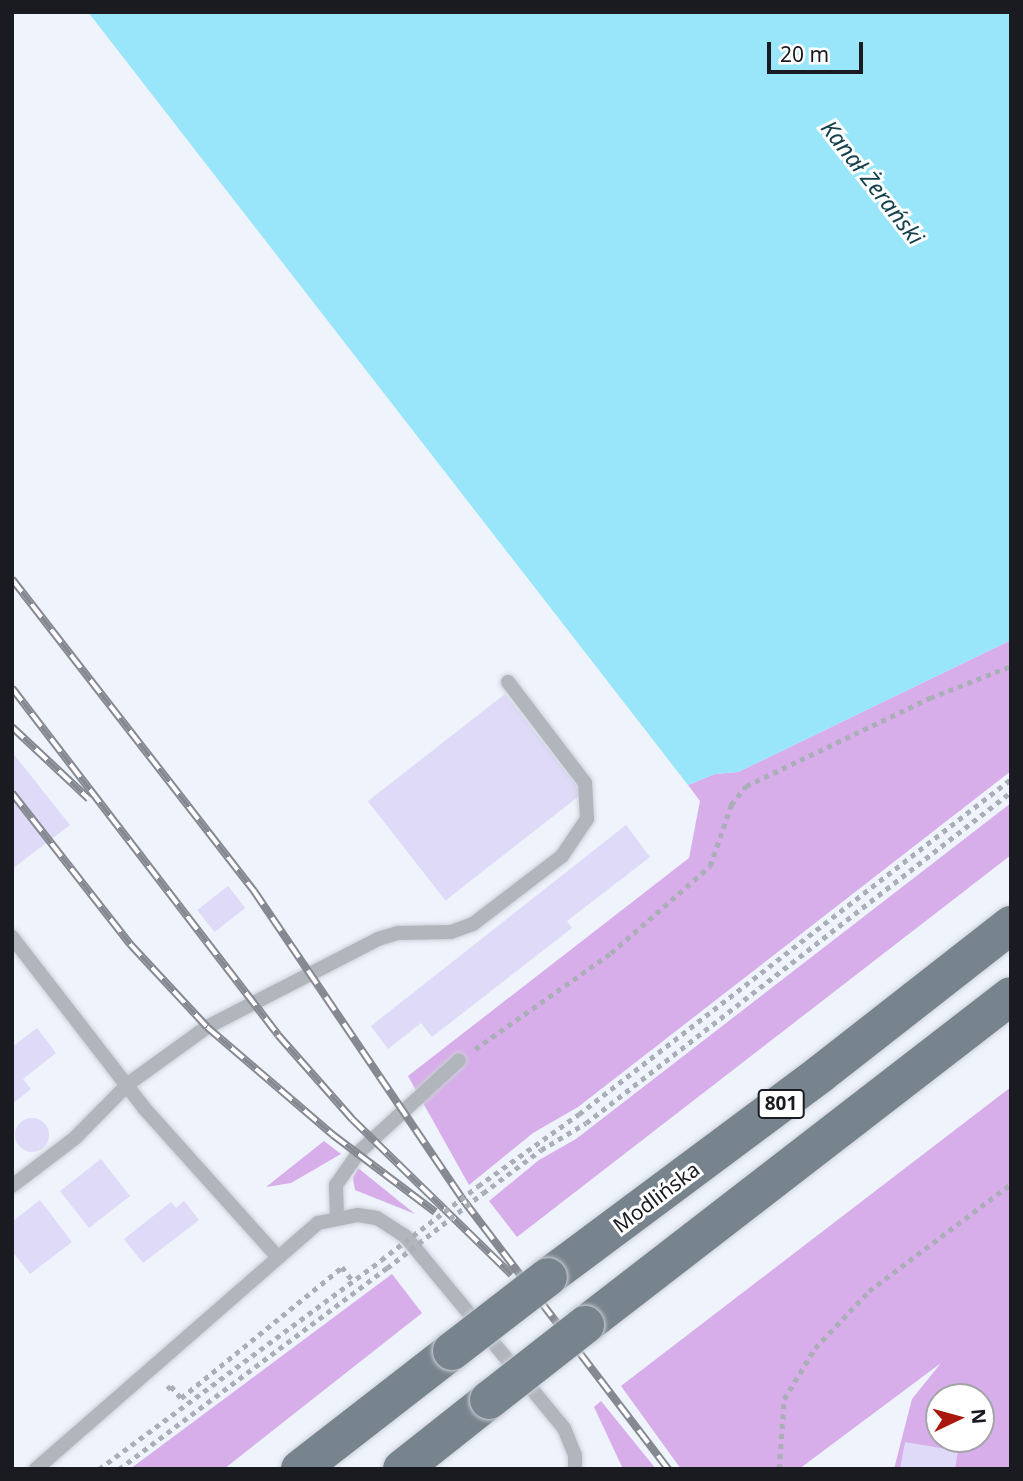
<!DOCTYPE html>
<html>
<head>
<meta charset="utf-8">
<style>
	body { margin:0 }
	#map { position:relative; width:1023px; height:1481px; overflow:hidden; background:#eef3fc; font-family:"Noto Sans",sans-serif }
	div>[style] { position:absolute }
	.green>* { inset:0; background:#d7adea }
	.water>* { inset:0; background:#99e6fa }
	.building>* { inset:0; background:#dedaf8; transform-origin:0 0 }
	.round { border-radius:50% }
	.path>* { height:4.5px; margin-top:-2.25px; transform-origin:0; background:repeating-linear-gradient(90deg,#aaaeb7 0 5px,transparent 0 10px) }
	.roads { filter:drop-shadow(0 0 2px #ccd0d9) drop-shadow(0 0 2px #ccd0d9) }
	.service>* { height:14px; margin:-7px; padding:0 7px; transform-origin:7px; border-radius:7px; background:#b0b6bb }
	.primary>* { height:38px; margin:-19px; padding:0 19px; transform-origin:19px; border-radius:19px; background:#78848d }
	.rail>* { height:8px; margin-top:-4px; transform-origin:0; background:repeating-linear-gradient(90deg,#fff 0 16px,#868991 0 32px); box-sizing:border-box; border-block:2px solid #868991 }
	.path-bridge>* { height:4.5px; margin-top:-2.25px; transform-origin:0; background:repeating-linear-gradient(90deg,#aaaeb7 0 5px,transparent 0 10px) }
	.bridges { filter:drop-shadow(0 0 2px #ccd0d9) drop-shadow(0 0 2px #ccd0d9) }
	.primary-bridge>* { height:38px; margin:-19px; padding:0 19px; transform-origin:19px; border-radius:19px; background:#78848d }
	span { translate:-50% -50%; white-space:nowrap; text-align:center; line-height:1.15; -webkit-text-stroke:6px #fff; paint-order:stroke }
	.shield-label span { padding:2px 5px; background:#fff; border:2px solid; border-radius:5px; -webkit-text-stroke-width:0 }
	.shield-label { font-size:19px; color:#191b21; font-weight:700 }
	.street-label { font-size:21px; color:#191b21 }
	.water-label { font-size:23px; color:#14424d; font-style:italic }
	.frame { position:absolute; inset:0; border:14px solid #191b21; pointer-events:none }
	.north { position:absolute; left:925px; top:1383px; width:70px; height:70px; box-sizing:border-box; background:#fff; border:2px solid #a3a4a6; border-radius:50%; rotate:85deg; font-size:19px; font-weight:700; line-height:28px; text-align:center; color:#191b21 }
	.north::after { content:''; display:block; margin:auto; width:24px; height:32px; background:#a9170e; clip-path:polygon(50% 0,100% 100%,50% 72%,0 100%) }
	.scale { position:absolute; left:767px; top:42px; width:96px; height:32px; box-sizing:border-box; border:4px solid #191b21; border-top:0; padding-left:9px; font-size:21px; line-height:24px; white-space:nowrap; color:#191b21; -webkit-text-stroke:5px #fff; paint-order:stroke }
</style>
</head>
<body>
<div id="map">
	<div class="green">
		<div style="clip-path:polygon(1011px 640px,1011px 771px,578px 1107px,533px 1133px,469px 1185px,408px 1076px,689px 858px,700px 801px,688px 785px,715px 774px,738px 772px)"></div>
		<div style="clip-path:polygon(1011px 803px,1011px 855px,517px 1237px,489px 1201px,539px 1160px,576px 1139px)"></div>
		<div style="clip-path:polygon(evenodd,1011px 1087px,1011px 1469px,894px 1469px,912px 1399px,941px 1363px,799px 1469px,681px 1469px,621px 1386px,1011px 1087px,939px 1397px,981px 1397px,981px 1439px,939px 1439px,939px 1397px)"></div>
		<div style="clip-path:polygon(324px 1141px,341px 1154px,291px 1183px,266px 1187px)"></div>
		<div style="clip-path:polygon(358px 1168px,415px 1214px,355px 1190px,353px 1178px)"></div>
		<div style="clip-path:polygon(392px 1274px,422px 1313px,224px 1469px,130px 1469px)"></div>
		<div style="clip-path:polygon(601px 1401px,656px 1469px,623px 1469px,594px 1407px)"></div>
	</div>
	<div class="water">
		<div style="clip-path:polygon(88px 12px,1011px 12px,1011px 640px,738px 772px,715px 774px,688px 785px)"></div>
	</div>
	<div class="building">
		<div style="left:505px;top:694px;width:126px;height:174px;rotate:52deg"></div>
		<div style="clip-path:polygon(12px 752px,70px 825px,12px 869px)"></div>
		<div style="clip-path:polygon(626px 825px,650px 857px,567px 921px,572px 928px,432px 1037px,421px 1023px,388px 1049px,371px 1026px)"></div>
		<div style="left:228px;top:886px;width:28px;height:39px;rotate:52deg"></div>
		<div style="clip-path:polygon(37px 1028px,56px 1053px,23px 1079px,31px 1089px,12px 1104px,12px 1047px)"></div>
		<div class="round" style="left:15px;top:1118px;width:34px;height:34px"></div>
		<div style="left:101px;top:1159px;width:47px;height:52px;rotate:52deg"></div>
		<div style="clip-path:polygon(40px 1200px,72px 1242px,30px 1274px,12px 1251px,12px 1222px)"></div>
		<div style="clip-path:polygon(184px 1201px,199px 1220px,143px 1263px,124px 1239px,171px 1202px,176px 1208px)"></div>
		<div style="clip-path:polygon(905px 1442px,958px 1451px,955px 1469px,900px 1469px)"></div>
	</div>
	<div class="path">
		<div style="left:475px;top:1049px;width:166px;rotate:-35.2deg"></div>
		<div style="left:611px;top:953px;width:132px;rotate:-41.3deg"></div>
		<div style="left:710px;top:866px;width:65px;rotate:-71deg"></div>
		<div style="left:731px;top:805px;width:24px;rotate:-52deg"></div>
		<div style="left:746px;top:786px;width:204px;rotate:-25.6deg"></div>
		<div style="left:930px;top:698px;width:87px;rotate:-21.6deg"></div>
		<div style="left:478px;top:1186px;width:124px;rotate:-35.5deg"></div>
		<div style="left:579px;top:1114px;width:547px;rotate:-37.79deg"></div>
		<div style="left:483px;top:1193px;width:72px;rotate:-36.6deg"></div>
		<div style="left:541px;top:1150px;width:52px;rotate:-31deg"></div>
		<div style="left:586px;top:1123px;width:539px;rotate:-37.91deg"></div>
		<div style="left:167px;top:1389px;width:5px;rotate:-37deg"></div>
		<div style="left:171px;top:1386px;width:16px;rotate:50deg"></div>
		<div style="left:181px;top:1398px;width:208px;rotate:-39.1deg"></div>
		<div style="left:342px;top:1267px;width:16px;rotate:52deg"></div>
		<div style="left:99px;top:1469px;width:351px;rotate:-36.5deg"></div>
		<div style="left:119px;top:1469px;width:335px;rotate:-36.9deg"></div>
		<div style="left:779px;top:1469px;width:70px;rotate:-85.9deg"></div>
		<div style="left:784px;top:1399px;width:60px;rotate:-58.7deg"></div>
		<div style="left:815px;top:1348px;width:79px;rotate:-46.5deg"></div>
		<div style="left:869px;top:1291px;width:178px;rotate:-37deg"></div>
	</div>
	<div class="roads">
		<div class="service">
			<div style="left:12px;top:937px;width:216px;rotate:52.3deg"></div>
			<div style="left:144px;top:1108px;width:199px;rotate:48.1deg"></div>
			<div style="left:12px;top:1186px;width:79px;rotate:-37.3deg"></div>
			<div style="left:75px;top:1138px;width:76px;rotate:-45.5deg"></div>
			<div style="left:128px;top:1084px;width:97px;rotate:-35.8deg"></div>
			<div style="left:207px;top:1027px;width:192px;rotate:-27.2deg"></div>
			<div style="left:378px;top:939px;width:21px;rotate:-17deg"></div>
			<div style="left:398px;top:933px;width:53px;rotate:-1.1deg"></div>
			<div style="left:451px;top:932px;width:23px;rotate:-20deg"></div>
			<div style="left:473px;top:924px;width:112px;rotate:-37.4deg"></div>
			<div style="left:562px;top:856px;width:45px;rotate:-56deg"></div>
			<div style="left:587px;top:819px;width:36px;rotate:-93deg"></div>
			<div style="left:585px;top:783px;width:127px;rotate:-127.3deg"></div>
			<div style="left:337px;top:1216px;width:31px;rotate:-92deg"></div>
			<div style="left:336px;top:1185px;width:39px;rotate:-55deg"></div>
			<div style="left:358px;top:1153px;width:137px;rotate:-42.6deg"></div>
			<div style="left:36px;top:1469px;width:374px;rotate:-41.1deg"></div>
			<div style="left:318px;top:1223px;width:41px;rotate:-11.3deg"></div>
			<div style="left:358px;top:1215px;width:19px;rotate:9deg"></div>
			<div style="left:377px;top:1218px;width:33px;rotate:33deg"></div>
			<div style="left:405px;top:1236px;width:249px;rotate:50.4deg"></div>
			<div style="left:564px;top:1428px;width:29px;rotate:68deg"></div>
			<div style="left:575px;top:1455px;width:14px;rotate:90deg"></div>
		</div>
		<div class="primary">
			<div style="left:548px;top:1277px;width:338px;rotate:-36.7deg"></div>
			<div style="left:819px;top:1075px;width:244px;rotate:-38deg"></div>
			<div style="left:585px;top:1325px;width:538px;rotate:-37.68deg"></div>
			<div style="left:300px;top:1469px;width:192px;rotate:-37.8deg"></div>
			<div style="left:402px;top:1469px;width:111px;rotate:-38.4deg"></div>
		</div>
	</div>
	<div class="rail">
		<div style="left:12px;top:579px;width:395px;rotate:52.2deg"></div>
		<div style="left:254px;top:891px;width:374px;rotate:55.9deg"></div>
		<div style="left:464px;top:1201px;width:337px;rotate:52.7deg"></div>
		<div style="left:12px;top:688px;width:437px;rotate:52.5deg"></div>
		<div style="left:278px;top:1035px;width:112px;rotate:48.6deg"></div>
		<div style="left:352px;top:1119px;width:223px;rotate:44.3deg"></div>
		<div style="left:12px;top:727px;width:105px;rotate:43.1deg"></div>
		<div style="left:12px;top:793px;width:192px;rotate:52deg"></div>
		<div style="left:130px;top:944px;width:113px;rotate:47.1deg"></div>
		<div style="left:207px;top:1027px;width:166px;rotate:40.6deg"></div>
		<div style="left:333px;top:1135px;width:128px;rotate:37deg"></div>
	</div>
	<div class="path-bridge">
		<div style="left:381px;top:1260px;width:122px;rotate:-37.3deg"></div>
		<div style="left:387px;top:1268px;width:122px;rotate:-38deg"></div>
	</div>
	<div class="bridges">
		<div class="primary-bridge">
			<div style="left:452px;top:1351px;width:121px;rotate:-37.6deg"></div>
			<div style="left:489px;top:1400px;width:122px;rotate:-38deg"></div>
		</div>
	</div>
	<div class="shield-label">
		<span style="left:781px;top:1104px">801</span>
	</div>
	<div class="street-label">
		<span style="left:656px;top:1197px;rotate:-37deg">Modlińska</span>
	</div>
	<div class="water-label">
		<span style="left:873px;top:182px;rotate:52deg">Kanał Żerański</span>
	</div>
	<div class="frame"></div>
	<div class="north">N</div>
	<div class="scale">20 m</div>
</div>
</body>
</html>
